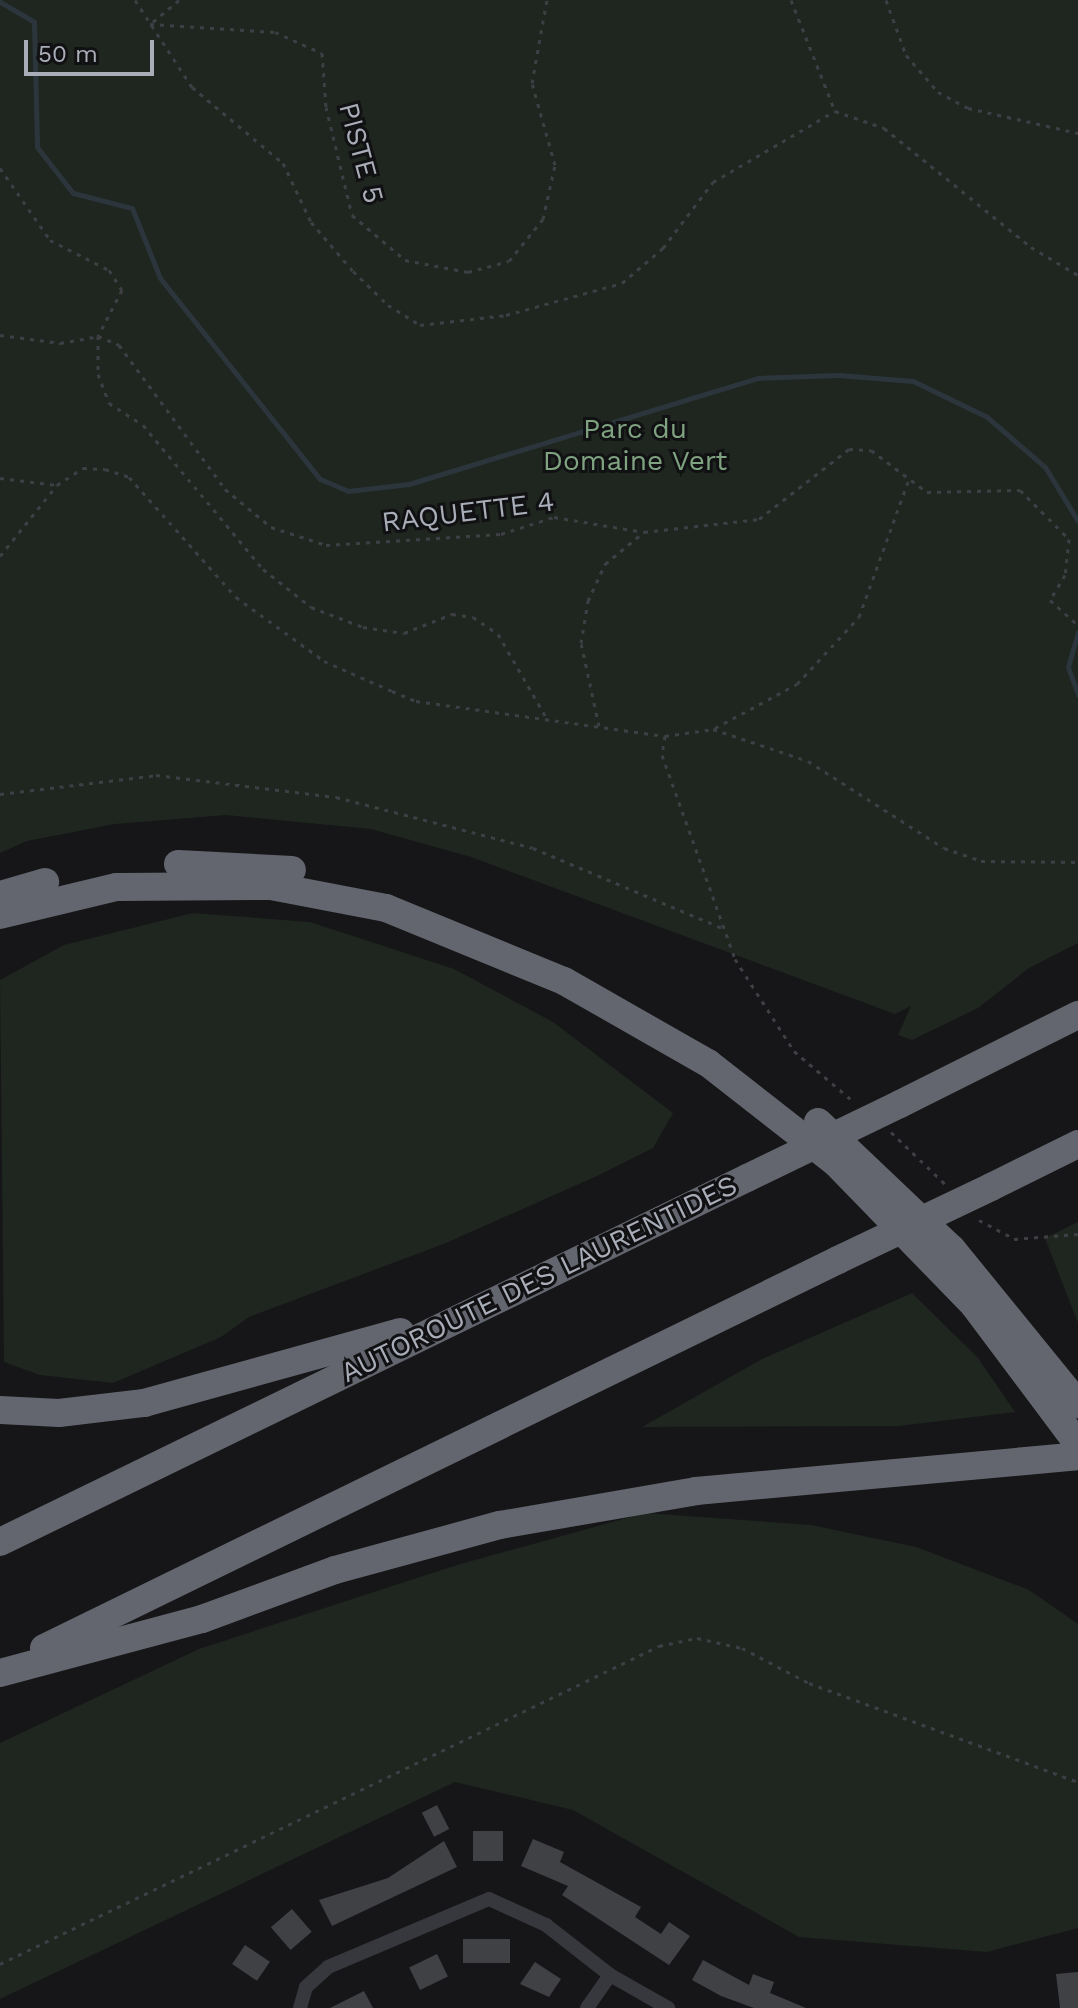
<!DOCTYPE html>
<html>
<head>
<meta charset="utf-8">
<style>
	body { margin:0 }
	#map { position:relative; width:1078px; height:2008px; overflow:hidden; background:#161618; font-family:"Work Sans",sans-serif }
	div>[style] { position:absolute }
	.green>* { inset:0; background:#1e261f }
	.stream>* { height:5px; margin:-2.5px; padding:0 2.5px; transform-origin:2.5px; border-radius:2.5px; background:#2c353c }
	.building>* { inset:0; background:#404145; transform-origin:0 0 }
	.path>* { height:3px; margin-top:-1.5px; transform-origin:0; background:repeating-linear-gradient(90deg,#3d3f44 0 4px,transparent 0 10px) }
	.minor>* { height:14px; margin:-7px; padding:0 7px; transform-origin:7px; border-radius:7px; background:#37383d }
	.motorway>* { height:28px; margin:-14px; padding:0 14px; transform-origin:14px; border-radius:14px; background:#63666e }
	.motorway-bridge>* { height:28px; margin:-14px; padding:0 14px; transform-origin:14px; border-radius:14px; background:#63666e }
	span { translate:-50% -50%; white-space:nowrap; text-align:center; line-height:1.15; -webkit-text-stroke:6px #111113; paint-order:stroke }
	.street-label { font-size:28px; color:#a8adb8 }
	.park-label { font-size:28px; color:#7fa381 }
	.scale { position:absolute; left:24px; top:40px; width:130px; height:36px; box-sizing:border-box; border:4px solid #a8adb8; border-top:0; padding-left:10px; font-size:24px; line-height:28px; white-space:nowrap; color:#a8adb8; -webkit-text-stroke:6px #111113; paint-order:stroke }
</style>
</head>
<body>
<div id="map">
	<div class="green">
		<div style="clip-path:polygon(0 0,1078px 0,1078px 943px,1029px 968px,978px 1008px,912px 1040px,898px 1035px,911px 1006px,895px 1014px,471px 857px,371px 829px,226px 815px,115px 824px,27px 841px,0 853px)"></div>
		<div style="clip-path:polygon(193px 913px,310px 922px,454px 969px,553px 1022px,673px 1113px,653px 1148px,597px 1176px,446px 1243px,249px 1317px,221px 1337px,113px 1383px,40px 1375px,4px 1362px,0 980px,64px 945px)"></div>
		<div style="clip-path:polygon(1078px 1222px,1078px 1323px,1045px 1238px)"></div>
		<div style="clip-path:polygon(912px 1293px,978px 1358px,1015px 1412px,899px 1426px,642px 1427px,762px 1359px)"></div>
		<div style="clip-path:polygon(645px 1513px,811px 1525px,916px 1547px,1029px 1590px,1078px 1624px,1078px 1928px,987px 1952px,799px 1937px,573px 1810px,455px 1782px,0 1999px,0 1743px,199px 1649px,457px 1565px)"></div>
	</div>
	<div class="stream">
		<div style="left:0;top:2px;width:39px;rotate:30deg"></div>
		<div style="left:34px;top:22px;width:125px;rotate:88.6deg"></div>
		<div style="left:37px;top:147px;width:58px;rotate:52deg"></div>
		<div style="left:73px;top:193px;width:61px;rotate:14.3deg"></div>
		<div style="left:132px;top:208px;width:75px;rotate:68.2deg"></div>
		<div style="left:160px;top:278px;width:257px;rotate:51.5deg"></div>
		<div style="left:320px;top:479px;width:30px;rotate:23deg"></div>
		<div style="left:348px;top:491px;width:61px;rotate:-6.5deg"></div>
		<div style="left:409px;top:484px;width:365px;rotate:-16.9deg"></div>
		<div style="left:758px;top:378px;width:81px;rotate:-2.1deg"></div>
		<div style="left:839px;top:375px;width:74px;rotate:4.6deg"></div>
		<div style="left:913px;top:381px;width:82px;rotate:25.9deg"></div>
		<div style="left:987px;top:417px;width:77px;rotate:40.8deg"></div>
		<div style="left:1045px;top:467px;width:63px;rotate:58.6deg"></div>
		<div style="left:1078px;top:632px;width:36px;rotate:106deg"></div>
		<div style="left:1068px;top:667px;width:30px;rotate:70deg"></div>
	</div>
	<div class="building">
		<div style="left:437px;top:1805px;width:27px;height:17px;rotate:63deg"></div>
		<div style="left:473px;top:1831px;width:30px;height:30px"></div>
		<div style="clip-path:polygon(533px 1839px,564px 1852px,560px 1862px,641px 1907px,635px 1917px,661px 1934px,669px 1922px,690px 1936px,669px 1965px,562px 1895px,568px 1886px,521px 1866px)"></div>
		<div style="clip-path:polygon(444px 1841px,457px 1867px,332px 1926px,319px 1900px,388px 1878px)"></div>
		<div style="left:292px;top:1909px;width:30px;height:28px;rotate:49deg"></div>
		<div style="left:510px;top:1939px;width:24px;height:47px;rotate:90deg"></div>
		<div style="left:245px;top:1945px;width:30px;height:23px;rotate:34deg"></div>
		<div style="left:437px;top:1954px;width:25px;height:31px;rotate:64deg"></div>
		<div style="clip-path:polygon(703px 1960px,749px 1985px,753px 1974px,774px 1982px,770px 1993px,806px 2008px,754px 2008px,721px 1996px,692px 1980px)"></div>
		<div style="clip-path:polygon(535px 1962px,561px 1979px,549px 1997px,520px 1984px)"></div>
		<div style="clip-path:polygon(1078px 1972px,1078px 2008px,1060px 2008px,1056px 1974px)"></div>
		<div style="clip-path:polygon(364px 1991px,373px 2008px,330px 2008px)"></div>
	</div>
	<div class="path">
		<div style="left:135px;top:0;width:104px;rotate:56.8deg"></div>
		<div style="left:192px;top:87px;width:119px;rotate:39.9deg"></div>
		<div style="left:283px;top:163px;width:65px;rotate:64.6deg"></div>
		<div style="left:311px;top:222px;width:65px;rotate:49.4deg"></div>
		<div style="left:353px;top:271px;width:49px;rotate:44.2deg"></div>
		<div style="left:388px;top:305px;width:38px;rotate:32deg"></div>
		<div style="left:420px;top:325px;width:87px;rotate:-6.6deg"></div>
		<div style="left:506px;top:315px;width:120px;rotate:-15.4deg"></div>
		<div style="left:622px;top:283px;width:54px;rotate:-40.5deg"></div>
		<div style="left:663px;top:248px;width:83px;rotate:-52.9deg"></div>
		<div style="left:713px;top:182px;width:141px;rotate:-30.2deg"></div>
		<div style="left:179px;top:0;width:38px;rotate:140deg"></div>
		<div style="left:150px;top:24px;width:125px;rotate:3.7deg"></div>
		<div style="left:275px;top:32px;width:51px;rotate:24.1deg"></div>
		<div style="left:322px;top:53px;width:54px;rotate:85.8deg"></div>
		<div style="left:326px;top:107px;width:111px;rotate:76.5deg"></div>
		<div style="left:352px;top:215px;width:70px;rotate:40.3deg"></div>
		<div style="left:405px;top:260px;width:64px;rotate:10.8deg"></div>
		<div style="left:468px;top:272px;width:42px;rotate:-15deg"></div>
		<div style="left:509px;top:261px;width:54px;rotate:-51deg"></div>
		<div style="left:543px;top:219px;width:55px;rotate:-77.5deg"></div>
		<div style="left:555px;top:165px;width:85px;rotate:-105.7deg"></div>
		<div style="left:532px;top:83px;width:84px;rotate:-79.8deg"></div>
		<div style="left:791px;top:0;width:119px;rotate:68.4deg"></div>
		<div style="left:886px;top:0;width:59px;rotate:70deg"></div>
		<div style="left:906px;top:55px;width:49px;rotate:49.1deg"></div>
		<div style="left:938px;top:92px;width:34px;rotate:28deg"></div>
		<div style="left:968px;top:108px;width:113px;rotate:12.8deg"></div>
		<div style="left:835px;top:111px;width:52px;rotate:19.1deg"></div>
		<div style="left:884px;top:128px;width:189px;rotate:39deg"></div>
		<div style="left:1031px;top:247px;width:55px;rotate:30.8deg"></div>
		<div style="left:0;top:168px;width:88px;rotate:55.2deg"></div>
		<div style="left:50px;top:240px;width:66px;rotate:27deg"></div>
		<div style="left:109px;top:270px;width:24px;rotate:57deg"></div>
		<div style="left:122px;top:290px;width:52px;rotate:117.6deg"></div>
		<div style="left:98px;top:336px;width:38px;rotate:90deg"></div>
		<div style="left:98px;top:374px;width:31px;rotate:69deg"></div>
		<div style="left:109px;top:403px;width:40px;rotate:32.9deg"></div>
		<div style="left:143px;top:425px;width:187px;rotate:50.2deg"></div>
		<div style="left:263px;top:569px;width:61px;rotate:38.4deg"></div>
		<div style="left:311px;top:607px;width:56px;rotate:21deg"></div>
		<div style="left:363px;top:627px;width:41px;rotate:8.3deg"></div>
		<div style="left:404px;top:633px;width:52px;rotate:-21.6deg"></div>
		<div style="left:452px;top:614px;width:21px;rotate:8deg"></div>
		<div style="left:473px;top:617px;width:30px;rotate:34deg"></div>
		<div style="left:498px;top:634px;width:98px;rotate:60deg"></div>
		<div style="left:0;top:335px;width:61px;rotate:7.6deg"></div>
		<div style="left:60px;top:343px;width:39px;rotate:-10deg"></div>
		<div style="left:98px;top:336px;width:23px;rotate:23deg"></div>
		<div style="left:119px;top:345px;width:179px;rotate:53.6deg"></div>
		<div style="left:225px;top:489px;width:60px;rotate:39.6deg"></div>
		<div style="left:271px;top:527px;width:58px;rotate:18.1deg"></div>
		<div style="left:326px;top:545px;width:175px;rotate:-3.6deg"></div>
		<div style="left:501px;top:534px;width:56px;rotate:-17.8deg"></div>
		<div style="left:554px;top:517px;width:91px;rotate:9.5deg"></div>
		<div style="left:644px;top:532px;width:116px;rotate:-6.4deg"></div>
		<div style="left:759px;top:519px;width:114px;rotate:-37.9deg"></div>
		<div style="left:849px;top:449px;width:22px;rotate:3deg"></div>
		<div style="left:871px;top:450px;width:70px;rotate:36.9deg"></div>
		<div style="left:927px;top:492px;width:93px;rotate:-1.2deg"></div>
		<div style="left:1020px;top:490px;width:69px;rotate:45deg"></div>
		<div style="left:1069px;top:539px;width:36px;rotate:96deg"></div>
		<div style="left:1065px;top:575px;width:29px;rotate:121deg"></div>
		<div style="left:1050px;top:600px;width:38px;rotate:42deg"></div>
		<div style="left:0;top:478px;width:57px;rotate:7deg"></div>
		<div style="left:0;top:556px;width:91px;rotate:-51.2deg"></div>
		<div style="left:57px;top:485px;width:31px;rotate:-33deg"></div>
		<div style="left:83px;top:468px;width:22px;rotate:3deg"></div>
		<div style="left:105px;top:469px;width:25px;rotate:18deg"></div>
		<div style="left:129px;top:477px;width:161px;rotate:48.3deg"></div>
		<div style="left:236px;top:597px;width:109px;rotate:36deg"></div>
		<div style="left:324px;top:661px;width:74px;rotate:23.8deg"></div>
		<div style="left:392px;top:691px;width:26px;rotate:23deg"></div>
		<div style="left:416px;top:701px;width:251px;rotate:8deg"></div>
		<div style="left:665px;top:736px;width:49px;rotate:-8.3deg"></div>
		<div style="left:713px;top:729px;width:100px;rotate:18.6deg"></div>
		<div style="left:808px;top:761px;width:161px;rotate:32.6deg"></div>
		<div style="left:944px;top:848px;width:39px;rotate:19deg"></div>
		<div style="left:981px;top:861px;width:97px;rotate:0.6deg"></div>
		<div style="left:599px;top:726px;width:85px;rotate:-102.2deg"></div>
		<div style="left:581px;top:643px;width:43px;rotate:-80.5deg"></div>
		<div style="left:588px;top:601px;width:41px;rotate:-65.3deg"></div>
		<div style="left:605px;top:564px;width:50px;rotate:-39.4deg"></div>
		<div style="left:715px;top:728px;width:93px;rotate:-28.2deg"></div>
		<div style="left:797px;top:684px;width:91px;rotate:-47.2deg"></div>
		<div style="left:859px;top:617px;width:147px;rotate:-70.1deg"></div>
		<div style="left:665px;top:736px;width:19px;rotate:99deg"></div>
		<div style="left:662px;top:755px;width:217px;rotate:70.3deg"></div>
		<div style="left:735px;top:959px;width:109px;rotate:57.3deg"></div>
		<div style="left:794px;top:1051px;width:79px;rotate:40.4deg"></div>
		<div style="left:0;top:794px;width:157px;rotate:-6.9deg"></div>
		<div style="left:156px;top:775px;width:181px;rotate:7deg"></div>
		<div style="left:336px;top:797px;width:203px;rotate:14.5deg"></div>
		<div style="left:533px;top:848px;width:205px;rotate:22.9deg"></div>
		<div style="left:891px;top:1132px;width:76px;rotate:43.9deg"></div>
		<div style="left:979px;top:1220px;width:40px;rotate:28deg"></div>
		<div style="left:1014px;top:1239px;width:64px;rotate:-4.5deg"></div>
		<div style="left:0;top:1964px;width:732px;rotate:-25.76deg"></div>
		<div style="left:659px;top:1646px;width:39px;rotate:-12deg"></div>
		<div style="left:697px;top:1638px;width:46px;rotate:12.5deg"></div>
		<div style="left:742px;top:1648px;width:76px;rotate:27.6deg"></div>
		<div style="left:809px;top:1683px;width:287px;rotate:20.2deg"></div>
	</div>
	<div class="minor">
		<div style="left:300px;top:2008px;width:22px;rotate:-74deg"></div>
		<div style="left:306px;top:1987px;width:30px;rotate:-42deg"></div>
		<div style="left:328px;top:1967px;width:175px;rotate:-22.9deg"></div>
		<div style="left:489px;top:1899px;width:63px;rotate:24.5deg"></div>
		<div style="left:546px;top:1925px;width:81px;rotate:38deg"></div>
		<div style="left:610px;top:1975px;width:67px;rotate:29.6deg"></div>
		<div style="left:587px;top:2008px;width:40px;rotate:-55.1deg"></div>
	</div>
	<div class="motorway">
		<div style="left:178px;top:864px;width:114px;rotate:3deg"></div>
		<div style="left:0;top:895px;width:47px;rotate:-16.1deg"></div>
		<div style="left:0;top:915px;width:120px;rotate:-13.5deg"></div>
		<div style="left:117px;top:887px;width:154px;rotate:-0.4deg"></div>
		<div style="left:271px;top:886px;width:117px;rotate:10.8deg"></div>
		<div style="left:386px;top:908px;width:192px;rotate:22.3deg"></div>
		<div style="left:564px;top:981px;width:166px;rotate:29.7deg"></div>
		<div style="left:708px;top:1063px;width:162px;rotate:38deg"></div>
		<div style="left:836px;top:1163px;width:198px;rotate:45.8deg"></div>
		<div style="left:974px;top:1305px;width:174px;rotate:53.2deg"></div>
		<div style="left:900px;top:1104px;width:199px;rotate:-26.6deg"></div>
		<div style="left:818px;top:1122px;width:185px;rotate:43.5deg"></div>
		<div style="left:952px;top:1249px;width:200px;rotate:50.9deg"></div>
		<div style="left:991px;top:1187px;width:97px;rotate:-26.3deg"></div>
		<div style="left:0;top:1410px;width:59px;rotate:2.9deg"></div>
		<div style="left:59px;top:1413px;width:86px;rotate:-6.7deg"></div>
		<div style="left:144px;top:1403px;width:266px;rotate:-15.5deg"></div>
		<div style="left:0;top:1542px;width:831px;rotate:-25.98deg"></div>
		<div style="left:44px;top:1648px;width:884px;rotate:-26.04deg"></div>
		<div style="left:0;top:1673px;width:209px;rotate:-15deg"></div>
		<div style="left:202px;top:1619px;width:142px;rotate:-20.2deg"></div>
		<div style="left:335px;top:1570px;width:171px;rotate:-15.3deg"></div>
		<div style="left:500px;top:1525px;width:199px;rotate:-9.8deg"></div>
		<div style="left:696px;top:1491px;width:384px;rotate:-5.2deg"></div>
	</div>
	<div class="motorway-bridge">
		<div style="left:747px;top:1178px;width:170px;rotate:-25.8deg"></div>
		<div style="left:838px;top:1260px;width:170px;rotate:-25.5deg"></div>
	</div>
	<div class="street-label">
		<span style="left:361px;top:153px;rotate:75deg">PISTE 5</span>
		<span style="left:468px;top:512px;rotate:-7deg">RAQUETTE 4</span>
		<span style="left:539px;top:1279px;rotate:-26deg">AUTOROUTE DES LAURENTIDES</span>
	</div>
	<div class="park-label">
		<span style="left:635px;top:445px">Parc du<br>Domaine Vert</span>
	</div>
	<div class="scale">50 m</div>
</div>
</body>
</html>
